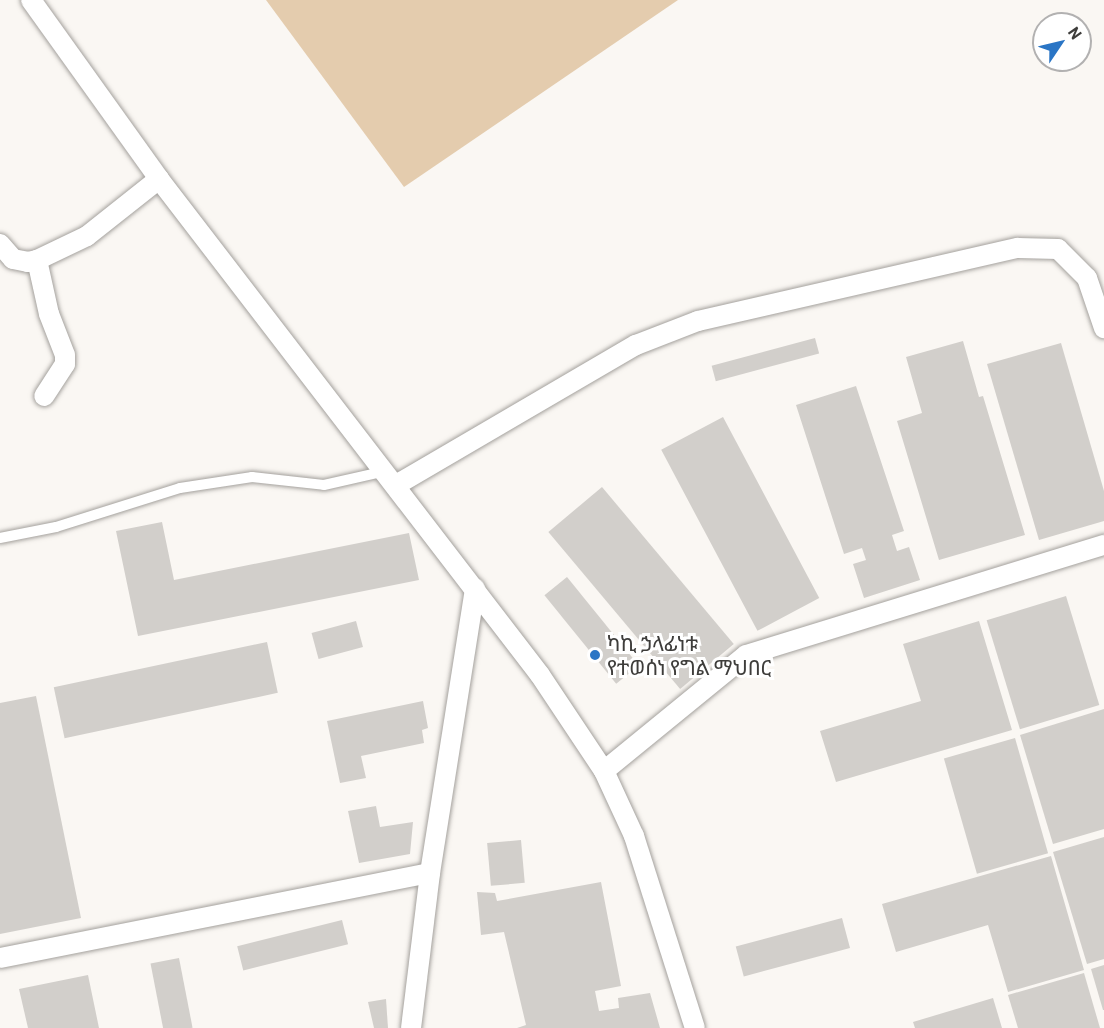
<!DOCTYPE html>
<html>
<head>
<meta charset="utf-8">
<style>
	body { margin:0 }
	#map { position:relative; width:1104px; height:1028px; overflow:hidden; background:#faf7f3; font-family:Barlow,"Noto Sans Ethiopic",sans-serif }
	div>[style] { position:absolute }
	.green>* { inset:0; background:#e4ccae }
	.building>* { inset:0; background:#d2cfcb; transform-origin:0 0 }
	.roads { filter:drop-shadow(0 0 2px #a4a19d) drop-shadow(0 0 2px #a4a19d) }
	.lane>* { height:10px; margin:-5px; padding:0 5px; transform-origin:5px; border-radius:5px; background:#fff }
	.street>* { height:20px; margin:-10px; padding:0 10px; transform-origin:10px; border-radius:10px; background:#fff }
	.dots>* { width:16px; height:16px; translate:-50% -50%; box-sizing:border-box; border:3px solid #fff; border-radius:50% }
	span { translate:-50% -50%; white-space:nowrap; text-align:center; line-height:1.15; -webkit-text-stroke:6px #fff; paint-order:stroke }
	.poi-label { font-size:21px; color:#3e3d3b }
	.left { translate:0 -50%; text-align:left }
	.north { position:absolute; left:1032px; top:12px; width:60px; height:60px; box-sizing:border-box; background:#fff; border:2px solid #b2b1b1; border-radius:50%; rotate:55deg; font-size:16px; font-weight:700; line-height:24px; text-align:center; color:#3e3d3b }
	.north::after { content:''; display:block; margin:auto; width:21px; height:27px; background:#2a75c5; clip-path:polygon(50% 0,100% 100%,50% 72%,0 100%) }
</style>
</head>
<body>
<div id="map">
	<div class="green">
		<div style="clip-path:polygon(266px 0,678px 0,404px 187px)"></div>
	</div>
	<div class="building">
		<div style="left:815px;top:338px;width:16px;height:107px;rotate:75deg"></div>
		<div style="clip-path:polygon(963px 341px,979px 397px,983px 396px,1025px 535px,939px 560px,897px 421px,922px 413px,906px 357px)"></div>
		<div style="clip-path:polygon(1061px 343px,1104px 491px,1104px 521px,1039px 540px,987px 364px)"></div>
		<div style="clip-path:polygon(856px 386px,904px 531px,892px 535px,897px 551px,909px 547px,920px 580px,864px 598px,853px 564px,866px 560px,862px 548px,844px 554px,796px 405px)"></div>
		<div style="left:723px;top:417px;width:205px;height:70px;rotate:62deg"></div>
		<div style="left:602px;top:487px;width:205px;height:70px;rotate:50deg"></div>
		<div style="clip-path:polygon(162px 522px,174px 580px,409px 533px,419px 580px,138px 636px,116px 531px)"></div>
		<div style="left:567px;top:577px;width:114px;height:29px;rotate:51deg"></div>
		<div style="left:1066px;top:596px;width:114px;height:83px;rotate:73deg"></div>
		<div style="left:356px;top:621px;width:27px;height:46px;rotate:75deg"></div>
		<div style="clip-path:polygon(979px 621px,1012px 730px,836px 782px,820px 731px,921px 701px,903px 644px)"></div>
		<div style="left:267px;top:642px;width:52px;height:218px;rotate:78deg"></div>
		<div style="clip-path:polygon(36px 696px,81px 918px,0 934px,0 703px)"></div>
		<div style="clip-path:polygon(423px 701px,428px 728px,422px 730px,424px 743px,361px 756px,366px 778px,340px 783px,327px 721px)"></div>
		<div style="clip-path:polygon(1104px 709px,1104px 829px,1053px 844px,1020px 735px)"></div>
		<div style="left:1015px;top:738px;width:120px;height:74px;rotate:74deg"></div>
		<div style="clip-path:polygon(376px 806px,380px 827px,413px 822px,410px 854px,359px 863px,348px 811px)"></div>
		<div style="clip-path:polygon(1104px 837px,1104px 959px,1087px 964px,1053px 852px)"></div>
		<div style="left:521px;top:840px;width:43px;height:34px;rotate:85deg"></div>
		<div style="clip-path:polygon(1051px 856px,1084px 970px,1008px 992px,988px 925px,896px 952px,882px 904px)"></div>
		<div style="clip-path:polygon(601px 882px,621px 986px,595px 991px,599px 1011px,619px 1008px,618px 998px,650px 993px,660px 1028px,517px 1028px,526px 1025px,504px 932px,481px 935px,477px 892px,495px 893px,497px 901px)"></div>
		<div style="left:842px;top:918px;width:31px;height:110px;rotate:75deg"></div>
		<div style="left:342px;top:920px;width:25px;height:108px;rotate:76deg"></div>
		<div style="left:179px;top:958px;width:71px;height:29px;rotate:79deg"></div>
		<div style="clip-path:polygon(1104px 965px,1104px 1010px,1103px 1010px,1091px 969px)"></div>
		<div style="clip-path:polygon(1084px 973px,1100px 1028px,1018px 1028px,1008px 995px)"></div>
		<div style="clip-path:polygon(88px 975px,99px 1028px,28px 1028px,19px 989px)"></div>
		<div style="clip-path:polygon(993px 998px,1002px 1028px,915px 1028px,913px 1022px)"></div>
		<div style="clip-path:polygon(386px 999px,388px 1028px,374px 1028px,368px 1002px)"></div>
	</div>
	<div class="roads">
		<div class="lane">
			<div style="left:0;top:538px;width:57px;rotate:-11.1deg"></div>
			<div style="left:56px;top:527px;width:130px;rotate:-17.5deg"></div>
			<div style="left:180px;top:488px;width:73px;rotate:-8.7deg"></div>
			<div style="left:252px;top:477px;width:72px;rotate:6.3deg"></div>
			<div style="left:324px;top:485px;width:64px;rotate:-12.7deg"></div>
		</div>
		<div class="street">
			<div style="left:31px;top:0;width:220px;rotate:54.4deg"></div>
			<div style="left:159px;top:179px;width:625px;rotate:52.47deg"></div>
			<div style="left:540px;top:675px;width:115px;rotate:56.3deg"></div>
			<div style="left:604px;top:771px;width:72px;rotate:65.2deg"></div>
			<div style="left:634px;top:836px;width:201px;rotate:72.4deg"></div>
			<div style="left:0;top:244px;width:20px;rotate:49deg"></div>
			<div style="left:13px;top:259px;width:15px;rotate:11deg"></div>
			<div style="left:28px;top:262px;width:9px;rotate:-13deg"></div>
			<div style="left:37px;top:260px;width:55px;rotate:-25.6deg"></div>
			<div style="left:87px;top:236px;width:92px;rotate:-38.4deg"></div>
			<div style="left:37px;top:260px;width:55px;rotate:77.5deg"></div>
			<div style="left:49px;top:314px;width:44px;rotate:68.7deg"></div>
			<div style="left:65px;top:355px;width:9px;rotate:90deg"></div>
			<div style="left:65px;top:364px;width:38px;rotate:123deg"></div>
			<div style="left:396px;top:485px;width:278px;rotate:-30.3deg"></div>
			<div style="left:636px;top:345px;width:66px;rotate:-21.2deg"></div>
			<div style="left:698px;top:321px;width:328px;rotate:-12.9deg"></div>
			<div style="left:1018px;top:248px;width:40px;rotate:1.4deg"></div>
			<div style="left:1058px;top:249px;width:41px;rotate:45deg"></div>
			<div style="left:1087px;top:278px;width:53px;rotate:71.2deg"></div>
			<div style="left:604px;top:771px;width:183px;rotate:-39.2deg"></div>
			<div style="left:746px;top:655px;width:375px;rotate:-17.1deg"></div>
			<div style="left:0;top:958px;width:438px;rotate:-11.2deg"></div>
			<div style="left:411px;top:1028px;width:156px;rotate:-83deg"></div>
			<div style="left:430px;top:873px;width:288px;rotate:-81deg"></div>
		</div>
	</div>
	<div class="dots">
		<div style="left:595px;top:655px;background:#2a75c5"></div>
	</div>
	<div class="poi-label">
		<span class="left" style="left:607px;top:655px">ካኪ ኃላፊነቱ<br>የተወሰነ የግል ማህበር</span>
	</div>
	<div class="north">N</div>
</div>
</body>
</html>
